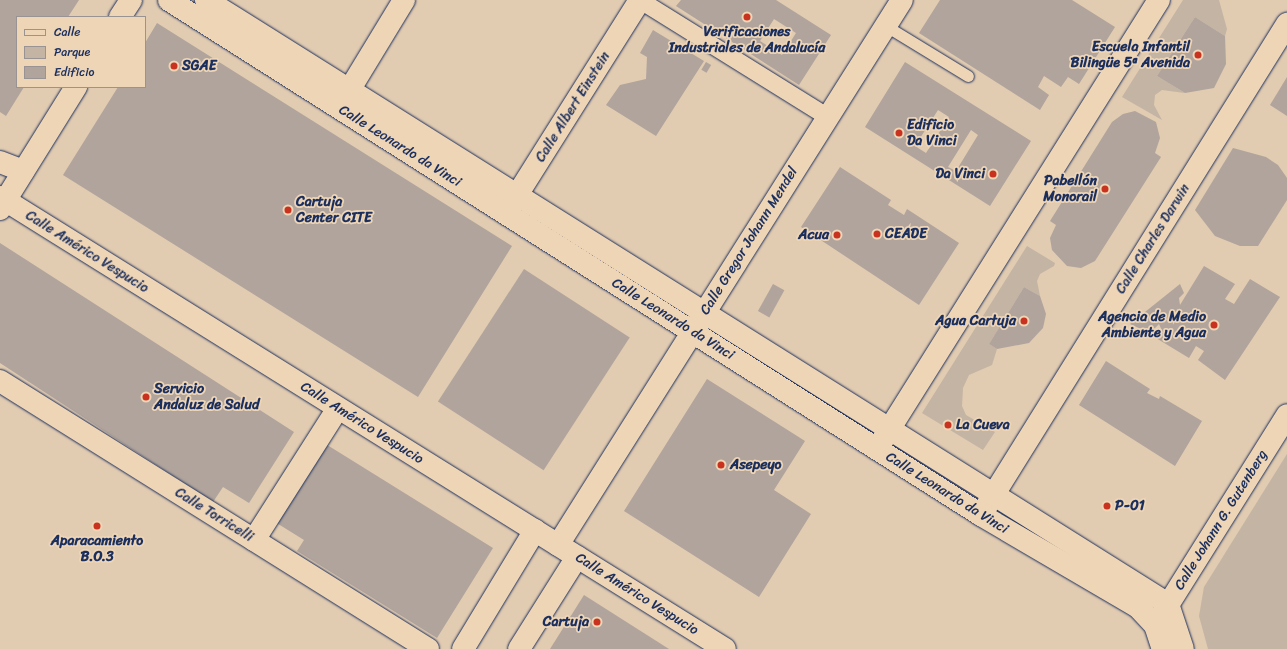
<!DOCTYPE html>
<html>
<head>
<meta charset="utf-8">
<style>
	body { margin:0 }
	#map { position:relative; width:1287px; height:649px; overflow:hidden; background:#e1cbb1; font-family:Sriracha,sans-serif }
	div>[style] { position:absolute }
	.green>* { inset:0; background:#c4b4a4 }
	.building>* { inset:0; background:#b0a49c; transform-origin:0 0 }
	.roads { filter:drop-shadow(0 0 1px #1b2f5e) drop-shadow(0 0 1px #1b2f5e) }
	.service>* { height:11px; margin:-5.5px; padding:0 5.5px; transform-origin:5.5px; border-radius:5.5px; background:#eed5b6 }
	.pedestrian>* { height:17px; margin:-8.5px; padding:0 8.5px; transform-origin:8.5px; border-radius:8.5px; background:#eed5b6 }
	.minor>* { height:22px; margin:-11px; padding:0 11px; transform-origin:11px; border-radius:11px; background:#eed5b6 }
	.tertiary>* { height:22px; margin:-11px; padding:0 11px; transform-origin:11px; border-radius:11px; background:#eed5b6 }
	.dots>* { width:11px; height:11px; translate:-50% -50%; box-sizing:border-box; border:2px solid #eed5b6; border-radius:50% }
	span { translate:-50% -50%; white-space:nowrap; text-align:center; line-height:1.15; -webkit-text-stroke:3.5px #eed5b6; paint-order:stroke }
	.poi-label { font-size:14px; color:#1b2f5e; font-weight:700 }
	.right { translate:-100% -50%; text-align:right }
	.left { translate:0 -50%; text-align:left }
	.street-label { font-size:14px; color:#1b2f5e }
	.legend { position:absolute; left:16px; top:16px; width:130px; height:72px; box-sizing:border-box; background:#eed5b6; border:1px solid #9a9393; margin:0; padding:5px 7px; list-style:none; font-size:12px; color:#1b2f5e }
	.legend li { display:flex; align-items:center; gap:8px; height:20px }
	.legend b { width:20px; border:1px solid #9a9393 }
</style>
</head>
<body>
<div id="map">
	<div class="green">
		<div style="clip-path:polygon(1183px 0,1219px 0,1227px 29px,1225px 36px,1195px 17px,1157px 76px,1185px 93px,1162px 90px,1155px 95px,1154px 105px,1162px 120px,1122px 97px)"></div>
		<div style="clip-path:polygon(1027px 246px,1055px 263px,1054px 266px,1040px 274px,1037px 281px,1040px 296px,1024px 287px,989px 344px,997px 349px,992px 365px,969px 375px,963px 388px,962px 406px,966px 415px,995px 432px,983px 450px,922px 413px)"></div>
		<div style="clip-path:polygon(1287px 454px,1287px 649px,1208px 649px,1199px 616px,1204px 587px)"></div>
	</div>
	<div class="building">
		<div style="clip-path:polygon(0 0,79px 0,68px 17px,17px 17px,17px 87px,24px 87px,6px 116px,0 112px)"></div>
		<div style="clip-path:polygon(evenodd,681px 0,776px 0,831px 35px,799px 85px,676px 6px,681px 0,774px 19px,796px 33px,782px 55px,760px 41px,774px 19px)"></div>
		<div style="clip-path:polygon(940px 0,1072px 0,1115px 27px,1079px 84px,1068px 77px,1061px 87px,1044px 76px,1038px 87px,1049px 95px,1040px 110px,919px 33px)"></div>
		<div style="clip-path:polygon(1195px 17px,1225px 36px,1226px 64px,1214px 88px,1185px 93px,1157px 76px)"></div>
		<div style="clip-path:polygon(157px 23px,512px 246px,418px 397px,63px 175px,118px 87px,145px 87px,145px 43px)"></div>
		<div style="clip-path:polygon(653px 30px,704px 61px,656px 136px,606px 105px,620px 85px,646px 79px,647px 57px,640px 53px)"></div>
		<div style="left:706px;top:62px;width:6px;height:9px;rotate:31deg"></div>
		<div style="clip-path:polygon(evenodd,905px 62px,1031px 141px,990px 206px,865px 127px,905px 62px,938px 110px,949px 117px,926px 153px,915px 146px,938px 110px,905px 62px,971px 130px,978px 135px,956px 171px,948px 167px,971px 130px)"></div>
		<div style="clip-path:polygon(1287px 77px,1287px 116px,1270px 105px)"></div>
		<div style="clip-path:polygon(1135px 111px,1156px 122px,1160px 138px,1155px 153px,1161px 157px,1095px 261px,1081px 268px,1067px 266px,1052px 250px,1050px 238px,1056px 225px,1050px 221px,1112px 122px,1123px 114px)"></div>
		<div style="clip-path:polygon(1233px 148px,1266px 157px,1278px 165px,1287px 178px,1287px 200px,1258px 246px,1240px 246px,1215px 236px,1195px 210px)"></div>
		<div style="clip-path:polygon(840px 167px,891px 200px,888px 205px,904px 215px,907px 209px,959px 243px,919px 305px,801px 227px)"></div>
		<div style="clip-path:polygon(0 243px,294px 432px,249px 503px,223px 487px,213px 502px,0 363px)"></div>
		<div style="clip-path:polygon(1204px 266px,1235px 284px,1225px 299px,1234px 304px,1250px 279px,1280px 297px,1225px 380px,1198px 360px,1204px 351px,1196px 346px,1189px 358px,1156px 338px,1163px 333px,1159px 324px,1150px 333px,1130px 324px,1180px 284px,1184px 293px,1179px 298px,1180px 305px)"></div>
		<div style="left:524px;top:269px;width:126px;height:158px;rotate:33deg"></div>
		<div style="left:773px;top:284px;width:13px;height:31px;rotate:29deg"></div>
		<div style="clip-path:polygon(1024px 287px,1040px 296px,1046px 314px,1043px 328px,1029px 343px,997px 349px,989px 344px)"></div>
		<div style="clip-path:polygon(1106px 361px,1150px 389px,1147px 393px,1159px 399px,1160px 396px,1202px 421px,1175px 466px,1079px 405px)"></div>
		<div style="clip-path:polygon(707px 379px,805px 441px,774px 490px,811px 514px,759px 597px,624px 511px)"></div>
		<div style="clip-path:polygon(324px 443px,493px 548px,437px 638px,297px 551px,304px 540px,275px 522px)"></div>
		<div style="clip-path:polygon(584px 595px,669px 649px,550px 649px)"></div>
	</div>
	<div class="roads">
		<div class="service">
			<div style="left:886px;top:26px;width:96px;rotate:31.4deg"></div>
		</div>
		<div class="pedestrian">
			<div style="left:640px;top:0;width:221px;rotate:31.9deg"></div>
		</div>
		<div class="minor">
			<div style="left:120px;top:17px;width:20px;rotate:-57deg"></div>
			<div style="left:339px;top:107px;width:125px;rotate:-58.7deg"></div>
			<div style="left:0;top:162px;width:25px;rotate:21deg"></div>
			<div style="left:0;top:209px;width:144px;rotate:-58.1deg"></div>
			<div style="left:507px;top:211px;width:249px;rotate:-57.8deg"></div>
			<div style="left:0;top:381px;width:505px;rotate:32.05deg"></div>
			<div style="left:877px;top:449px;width:530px;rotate:-57.87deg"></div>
			<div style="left:981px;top:515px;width:579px;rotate:-58.07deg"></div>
			<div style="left:254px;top:540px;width:156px;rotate:-57.5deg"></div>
			<div style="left:558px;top:545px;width:644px;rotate:-57.74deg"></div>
			<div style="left:1158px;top:621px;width:243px;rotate:-57.9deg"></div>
			<div style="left:463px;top:649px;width:139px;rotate:-58.8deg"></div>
			<div style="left:519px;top:649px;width:109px;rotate:-57.8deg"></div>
		</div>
		<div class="tertiary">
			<div style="left:169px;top:0;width:962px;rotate:32.38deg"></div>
			<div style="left:981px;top:515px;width:182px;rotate:30.4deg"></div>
			<div style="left:1138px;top:607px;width:25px;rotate:47deg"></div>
			<div style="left:1155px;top:625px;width:25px;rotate:72deg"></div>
			<div style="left:206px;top:0;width:1136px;rotate:32.12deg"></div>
			<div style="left:1168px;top:604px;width:47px;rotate:71.6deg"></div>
			<div style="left:0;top:197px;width:854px;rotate:31.94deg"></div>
		</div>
	</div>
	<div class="dots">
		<div style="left:747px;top:17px;background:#c8321e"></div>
		<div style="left:1198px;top:55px;background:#c8321e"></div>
		<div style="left:174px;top:66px;background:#c8321e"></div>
		<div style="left:899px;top:133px;background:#c8321e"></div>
		<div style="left:993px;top:174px;background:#c8321e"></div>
		<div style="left:1105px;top:189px;background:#c8321e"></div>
		<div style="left:288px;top:210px;background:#c8321e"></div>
		<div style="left:877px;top:234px;background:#c8321e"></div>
		<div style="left:837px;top:235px;background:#c8321e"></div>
		<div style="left:1024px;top:321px;background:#c8321e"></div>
		<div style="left:1214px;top:325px;background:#c8321e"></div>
		<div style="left:146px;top:397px;background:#c8321e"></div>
		<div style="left:948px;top:425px;background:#c8321e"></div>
		<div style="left:721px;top:465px;background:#c8321e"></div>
		<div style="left:1107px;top:506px;background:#c8321e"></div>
		<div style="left:97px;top:526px;background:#c8321e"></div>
		<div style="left:597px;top:622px;background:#c8321e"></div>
	</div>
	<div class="poi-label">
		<span style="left:747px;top:40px">Verificaciones<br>Industriales de Andalucía</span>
		<span class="right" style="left:1190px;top:55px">Escuela Infantil<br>Bilingüe 5ª Avenida</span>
		<span class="left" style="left:182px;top:66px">SGAE</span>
		<span class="left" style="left:907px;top:133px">Edificio<br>Da Vinci</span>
		<span class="right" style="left:985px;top:174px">Da Vinci</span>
		<span class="right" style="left:1097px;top:189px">Pabellón<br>Monorail</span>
		<span class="left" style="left:296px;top:210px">Cartuja<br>Center CITE</span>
		<span class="left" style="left:885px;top:234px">CEADE</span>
		<span class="right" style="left:829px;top:235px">Acua</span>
		<span class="right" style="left:1206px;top:325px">Agencia de Medio<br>Ambiente y Agua</span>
		<span class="right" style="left:1016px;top:321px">Agua Cartuja</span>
		<span class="left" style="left:154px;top:397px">Servicio<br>Andaluz de Salud</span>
		<span class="left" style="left:956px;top:425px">La Cueva</span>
		<span class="left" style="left:730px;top:465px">Asepeyo</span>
		<span class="left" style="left:1115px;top:506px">P-01</span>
		<span style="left:97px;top:549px">Aparacamiento<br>B.O.3</span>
		<span class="right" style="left:589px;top:622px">Cartuja</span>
	</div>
	<div class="street-label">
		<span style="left:573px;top:107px;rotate:-58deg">Calle Albert Einstein</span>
		<span style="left:400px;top:146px;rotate:32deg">Calle Leonardo da Vinci</span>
		<span style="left:1153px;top:239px;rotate:-58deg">Calle Charles Darwin</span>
		<span style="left:749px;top:241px;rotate:-58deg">Calle Gregor Johann Mendel</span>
		<span style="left:87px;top:252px;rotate:32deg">Calle Américo Vespucio</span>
		<span style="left:673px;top:319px;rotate:32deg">Calle Leonardo da Vinci</span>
		<span style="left:362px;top:423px;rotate:32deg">Calle Américo Vespucio</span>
		<span style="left:947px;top:493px;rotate:32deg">Calle Leonardo da Vinci</span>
		<span style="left:214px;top:515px;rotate:32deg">Calle Torricelli</span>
		<span style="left:1221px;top:520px;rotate:-58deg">Calle Johann G. Gutenberg</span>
		<span style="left:637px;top:594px;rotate:32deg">Calle Américo Vespucio</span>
	</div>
	<ul class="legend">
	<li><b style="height:5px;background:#eed5b6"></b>Calle</li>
	<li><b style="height:11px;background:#c4b4a4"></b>Parque</li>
	<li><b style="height:11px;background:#b0a49c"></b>Edificio</li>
	</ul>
</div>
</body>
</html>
